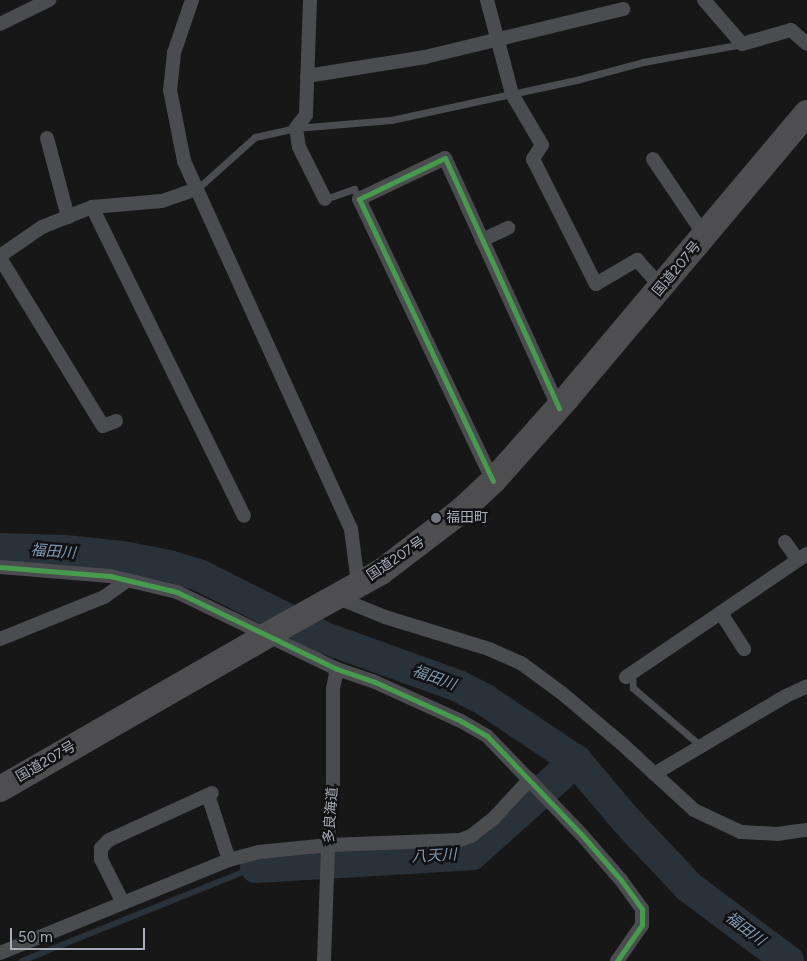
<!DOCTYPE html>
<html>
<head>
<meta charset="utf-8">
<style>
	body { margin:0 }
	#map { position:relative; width:807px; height:961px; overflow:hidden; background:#171717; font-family:Figtree,"Noto Sans JP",sans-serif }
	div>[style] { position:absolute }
	.stream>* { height:5.5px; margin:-2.75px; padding:0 2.75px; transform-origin:2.75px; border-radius:2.75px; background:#2a3239 }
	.river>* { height:32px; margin:-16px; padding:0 16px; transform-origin:16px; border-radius:16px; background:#2a3239 }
	.lane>* { height:7px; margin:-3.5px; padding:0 3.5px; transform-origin:3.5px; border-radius:3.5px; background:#4b4c50 }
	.street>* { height:14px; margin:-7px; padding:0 7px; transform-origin:7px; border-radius:7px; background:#4b4c50 }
	.highway>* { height:26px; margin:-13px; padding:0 13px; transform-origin:13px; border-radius:13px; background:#4e4e51 }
	.cycleway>* { height:5px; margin:-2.5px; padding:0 2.5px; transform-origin:2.5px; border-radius:2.5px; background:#469c4c }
	.dots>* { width:14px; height:14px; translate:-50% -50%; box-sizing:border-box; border:2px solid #111113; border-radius:50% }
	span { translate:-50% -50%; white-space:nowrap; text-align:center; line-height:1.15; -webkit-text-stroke:5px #111113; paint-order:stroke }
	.street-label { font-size:14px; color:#a8adb8 }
	.poi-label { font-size:14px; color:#a8adb8 }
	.left { translate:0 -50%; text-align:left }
	.water-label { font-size:15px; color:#7f9bb3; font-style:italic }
	.scale { position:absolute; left:10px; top:928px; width:135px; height:22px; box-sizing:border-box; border:2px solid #a8adb8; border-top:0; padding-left:6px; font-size:15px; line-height:18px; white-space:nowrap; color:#a8adb8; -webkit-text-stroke:4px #111113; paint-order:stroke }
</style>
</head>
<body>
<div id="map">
	<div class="stream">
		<div style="left:22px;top:961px;width:252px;rotate:-21.9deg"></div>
	</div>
	<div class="river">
		<div style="left:0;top:549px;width:65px;rotate:1.8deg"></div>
		<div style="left:65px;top:551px;width:57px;rotate:6deg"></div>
		<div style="left:122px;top:557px;width:48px;rotate:10.8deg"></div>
		<div style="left:169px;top:566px;width:34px;rotate:17deg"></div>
		<div style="left:201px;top:576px;width:139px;rotate:26.6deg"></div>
		<div style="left:325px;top:638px;width:141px;rotate:19.8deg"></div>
		<div style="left:458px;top:686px;width:30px;rotate:27deg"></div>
		<div style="left:485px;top:700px;width:110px;rotate:33.8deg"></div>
		<div style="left:576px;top:761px;width:77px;rotate:49.7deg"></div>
		<div style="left:626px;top:820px;width:92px;rotate:46.8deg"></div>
		<div style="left:689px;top:887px;width:124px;rotate:36.8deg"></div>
		<div style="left:256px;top:867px;width:216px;rotate:-3.4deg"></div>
		<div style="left:472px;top:854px;width:140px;rotate:-41.8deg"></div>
	</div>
	<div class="lane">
		<div style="left:197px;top:189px;width:78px;rotate:-41.9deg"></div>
		<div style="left:255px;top:137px;width:42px;rotate:-12.4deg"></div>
		<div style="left:296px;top:128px;width:95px;rotate:-4.8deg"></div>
		<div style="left:391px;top:120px;width:193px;rotate:-12.2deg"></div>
		<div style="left:580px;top:79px;width:65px;rotate:-15.1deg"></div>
		<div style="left:643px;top:62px;width:101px;rotate:-10.3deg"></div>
		<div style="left:325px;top:199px;width:31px;rotate:-19deg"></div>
		<div style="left:354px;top:189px;width:11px;rotate:63deg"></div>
		<div style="left:632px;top:674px;width:14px;rotate:86deg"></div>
		<div style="left:633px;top:688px;width:89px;rotate:40.5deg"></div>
	</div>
	<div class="street">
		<div style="left:192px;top:0;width:56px;rotate:108.8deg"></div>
		<div style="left:174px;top:53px;width:37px;rotate:96deg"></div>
		<div style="left:170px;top:90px;width:72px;rotate:78.8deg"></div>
		<div style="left:184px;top:161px;width:404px;rotate:65.6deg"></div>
		<div style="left:351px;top:529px;width:55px;rotate:82.7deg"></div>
		<div style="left:310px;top:0;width:115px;rotate:92deg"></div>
		<div style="left:306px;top:115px;width:16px;rotate:128deg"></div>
		<div style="left:296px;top:128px;width:19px;rotate:81deg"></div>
		<div style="left:299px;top:147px;width:58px;rotate:63.4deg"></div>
		<div style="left:487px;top:0;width:97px;rotate:75.1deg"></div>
		<div style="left:512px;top:94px;width:59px;rotate:59.5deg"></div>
		<div style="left:542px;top:145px;width:17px;rotate:123deg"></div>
		<div style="left:533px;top:159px;width:140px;rotate:63.3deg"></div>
		<div style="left:596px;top:284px;width:48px;rotate:-30.3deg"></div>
		<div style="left:637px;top:260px;width:38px;rotate:48deg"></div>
		<div style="left:704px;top:0;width:58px;rotate:49.2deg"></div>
		<div style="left:742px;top:44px;width:51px;rotate:-15.9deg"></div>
		<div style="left:791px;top:30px;width:21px;rotate:41deg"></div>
		<div style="left:0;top:24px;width:55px;rotate:-26.1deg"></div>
		<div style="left:307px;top:76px;width:120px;rotate:-9.1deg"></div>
		<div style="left:425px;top:57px;width:204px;rotate:-13.6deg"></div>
		<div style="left:47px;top:138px;width:82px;rotate:75.1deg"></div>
		<div style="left:653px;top:159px;width:93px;rotate:56deg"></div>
		<div style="left:92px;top:207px;width:344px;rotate:63.8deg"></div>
		<div style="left:482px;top:240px;width:29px;rotate:-25deg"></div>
		<div style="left:0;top:256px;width:51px;rotate:-34.6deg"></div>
		<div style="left:42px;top:227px;width:54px;rotate:-21.8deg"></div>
		<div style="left:92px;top:207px;width:70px;rotate:-4.9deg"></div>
		<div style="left:162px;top:201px;width:37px;rotate:-19deg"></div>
		<div style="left:0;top:258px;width:197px;rotate:58.5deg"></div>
		<div style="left:103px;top:426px;width:14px;rotate:-21deg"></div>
		<div style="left:493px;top:481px;width:312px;rotate:-115.4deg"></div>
		<div style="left:359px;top:199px;width:95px;rotate:-25.5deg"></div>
		<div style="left:445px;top:158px;width:275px;rotate:65.5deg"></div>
		<div style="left:785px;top:542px;width:22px;rotate:54deg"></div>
		<div style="left:0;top:567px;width:110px;rotate:4.7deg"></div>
		<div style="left:110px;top:576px;width:69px;rotate:13.4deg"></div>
		<div style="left:177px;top:592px;width:178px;rotate:25.7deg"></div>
		<div style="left:337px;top:669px;width:40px;rotate:18.9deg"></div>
		<div style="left:375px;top:682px;width:94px;rotate:24.4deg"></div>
		<div style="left:461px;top:721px;width:30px;rotate:30deg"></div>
		<div style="left:487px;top:736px;width:137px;rotate:46.2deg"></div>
		<div style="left:582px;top:835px;width:60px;rotate:49.1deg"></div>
		<div style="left:621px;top:880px;width:36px;rotate:54deg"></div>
		<div style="left:642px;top:909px;width:16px;rotate:90deg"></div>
		<div style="left:642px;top:925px;width:44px;rotate:124.8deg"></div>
		<div style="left:336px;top:597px;width:53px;rotate:22.2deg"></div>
		<div style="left:385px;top:617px;width:109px;rotate:17.1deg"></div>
		<div style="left:489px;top:649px;width:35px;rotate:24deg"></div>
		<div style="left:521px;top:663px;width:52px;rotate:36.4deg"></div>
		<div style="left:563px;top:694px;width:76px;rotate:40.2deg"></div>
		<div style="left:621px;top:743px;width:99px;rotate:42.5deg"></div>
		<div style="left:694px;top:810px;width:52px;rotate:25.1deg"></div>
		<div style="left:741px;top:832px;width:36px;rotate:3deg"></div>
		<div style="left:777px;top:834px;width:30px;rotate:-8deg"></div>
		<div style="left:721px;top:613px;width:43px;rotate:57.4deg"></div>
		<div style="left:0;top:639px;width:112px;rotate:-22deg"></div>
		<div style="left:104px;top:597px;width:29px;rotate:-35deg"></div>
		<div style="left:626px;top:677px;width:219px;rotate:-34.2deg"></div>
		<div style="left:654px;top:774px;width:153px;rotate:-30.6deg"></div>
		<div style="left:786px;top:696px;width:23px;rotate:-25deg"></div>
		<div style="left:208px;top:795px;width:68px;rotate:72.1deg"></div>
		<div style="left:123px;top:903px;width:49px;rotate:-116.6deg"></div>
		<div style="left:101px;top:859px;width:11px;rotate:-90deg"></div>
		<div style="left:101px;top:848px;width:11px;rotate:-45deg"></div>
		<div style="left:109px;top:840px;width:113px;rotate:-24.5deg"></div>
		<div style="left:0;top:953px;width:247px;rotate:-22.1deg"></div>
		<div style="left:229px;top:860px;width:31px;rotate:-15deg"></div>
		<div style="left:259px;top:852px;width:70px;rotate:-5.7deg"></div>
		<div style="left:329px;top:845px;width:131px;rotate:-2.2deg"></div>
		<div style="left:460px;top:840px;width:12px;rotate:-20deg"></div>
		<div style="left:471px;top:836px;width:28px;rotate:-38deg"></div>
		<div style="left:493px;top:819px;width:54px;rotate:-47.2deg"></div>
		<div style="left:324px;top:961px;width:146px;rotate:-88deg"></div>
		<div style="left:329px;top:815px;width:32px;rotate:-83deg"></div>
		<div style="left:333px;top:783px;width:94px;rotate:-90deg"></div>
		<div style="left:333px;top:689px;width:20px;rotate:-79deg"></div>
	</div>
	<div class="highway">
		<div style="left:0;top:789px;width:321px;rotate:-29.9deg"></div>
		<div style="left:278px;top:629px;width:118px;rotate:-29deg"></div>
		<div style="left:381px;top:572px;width:102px;rotate:-37.4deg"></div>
		<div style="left:462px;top:510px;width:42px;rotate:-43.1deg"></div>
		<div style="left:493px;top:481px;width:110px;rotate:-48.3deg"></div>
		<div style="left:566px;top:399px;width:374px;rotate:-49.9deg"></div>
	</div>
	<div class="cycleway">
		<div style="left:493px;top:481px;width:312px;rotate:-115.4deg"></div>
		<div style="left:359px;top:199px;width:95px;rotate:-25.5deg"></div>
		<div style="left:445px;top:158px;width:275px;rotate:65.5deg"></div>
		<div style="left:0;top:567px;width:110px;rotate:4.7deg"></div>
		<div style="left:110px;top:576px;width:69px;rotate:13.4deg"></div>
		<div style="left:177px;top:592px;width:178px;rotate:25.7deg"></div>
		<div style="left:337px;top:669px;width:40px;rotate:18.9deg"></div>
		<div style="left:375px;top:682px;width:94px;rotate:24.4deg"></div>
		<div style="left:461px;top:721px;width:30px;rotate:30deg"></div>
		<div style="left:487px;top:736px;width:137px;rotate:46.2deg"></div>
		<div style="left:582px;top:835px;width:60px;rotate:49.1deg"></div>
		<div style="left:621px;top:880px;width:36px;rotate:54deg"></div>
		<div style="left:642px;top:909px;width:16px;rotate:90deg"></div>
		<div style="left:642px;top:925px;width:44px;rotate:124.8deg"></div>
	</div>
	<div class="dots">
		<div style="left:436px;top:518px;background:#757880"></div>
	</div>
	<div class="street-label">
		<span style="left:677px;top:269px;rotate:-50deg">国道207号</span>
		<span style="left:396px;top:559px;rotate:-34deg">国道207号</span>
		<span style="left:46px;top:762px;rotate:-30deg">国道207号</span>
		<span style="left:331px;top:815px;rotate:-86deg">多良海道</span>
	</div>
	<div class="poi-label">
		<span class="left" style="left:446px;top:518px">福田町</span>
	</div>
	<div class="water-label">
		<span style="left:53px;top:552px;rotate:4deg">福田川</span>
		<span style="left:434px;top:678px;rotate:20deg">福田川</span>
		<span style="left:434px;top:856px;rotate:-3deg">八天川</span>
		<span style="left:745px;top:929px;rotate:37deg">福田川</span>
	</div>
	<div class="scale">50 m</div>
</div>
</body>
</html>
